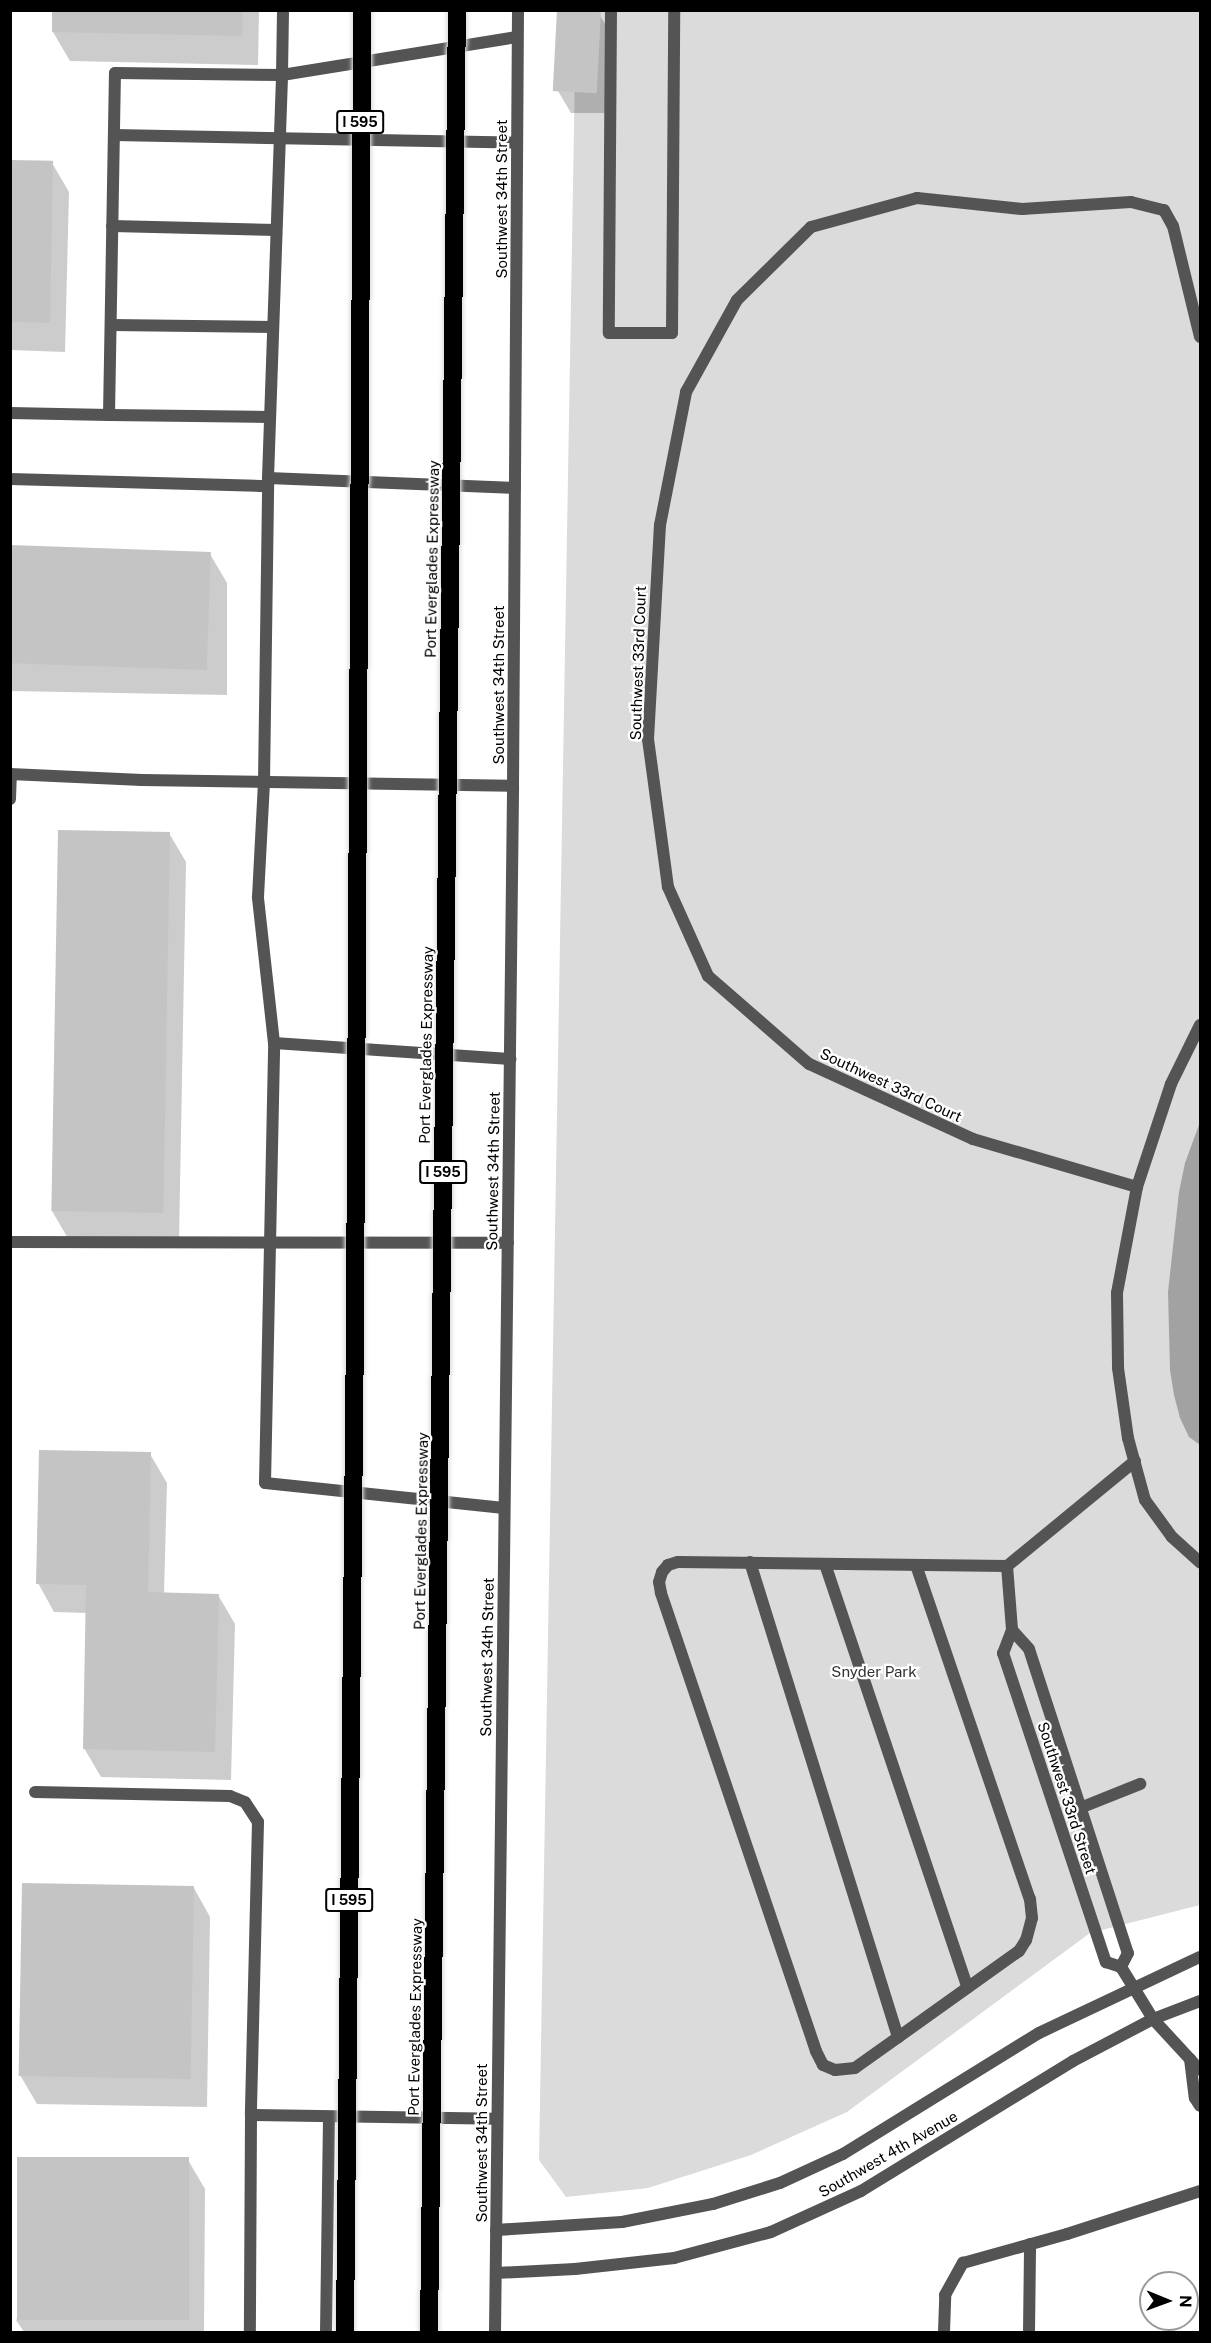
<!DOCTYPE html>
<html>
<head>
<meta charset="utf-8">
<style>
	body { margin:0 }
	#map { position:relative; width:1211px; height:2343px; overflow:hidden; background:#fff; font-family:"Public Sans",sans-serif }
	div>[style] { position:absolute }
	.green>* { inset:0; background:#dbdbdb }
	.water>* { inset:0; background:#a2a2a2 }
	.shadow>* { inset:0; background:#0003 }
	.building>* { inset:0; background:#c4c4c4; transform-origin:0 0 }
	.service>* { height:12px; margin:-6px; padding:0 6px; transform-origin:6px; border-radius:6px; background:#545454 }
	.tertiary>* { height:12px; margin:-6px; padding:0 6px; transform-origin:6px; border-radius:6px; background:#545454 }
	.bridges { filter:drop-shadow(0 0 2px #dbdbdb) drop-shadow(0 0 2px #dbdbdb) }
	.motorway-bridge>* { height:18px; margin:-9px; padding:0 9px; transform-origin:9px; border-radius:9px; background:#000 }
	span { translate:-50% -50%; white-space:nowrap; text-align:center; line-height:1.15; -webkit-text-stroke:4.5px #fff; paint-order:stroke }
	.shield-label span { padding:2px 4px; background:#fff; border:2px solid; border-radius:4px; -webkit-text-stroke-width:0 }
	.shield-label { font-size:14px; color:#000; font-weight:700 }
	.street-label { font-size:15px; color:#000 }
	.park-label { font-size:15px; color:#323232 }
	.frame { position:absolute; inset:0; border:12px solid #000; pointer-events:none }
	.north { position:absolute; left:1139px; top:2271px; width:60px; height:60px; box-sizing:border-box; background:#fff; border:2px solid #999; border-radius:50%; rotate:91deg; font-size:16px; font-weight:700; line-height:24px; text-align:center; color:#000 }
	.north::after { content:''; display:block; margin:auto; width:21px; height:27px; background:#000; clip-path:polygon(50% 0,100% 100%,50% 72%,0 100%) }
</style>
</head>
<body>
<div id="map">
	<div class="green">
		<div style="clip-path:polygon(576px 11px,1200px 11px,1200px 1905px,1090px 1933px,847px 2112px,751px 2155px,648px 2188px,566px 2197px,539px 2160px)"></div>
	</div>
	<div class="water">
		<div style="clip-path:polygon(1200px 1122px,1200px 1445px,1189px 1437px,1180px 1418px,1174px 1395px,1170px 1370px,1168px 1292px,1179px 1192px,1185px 1163px)"></div>
	</div>
	<div class="shadow">
		<div style="clip-path:polygon(54px 10px,259px 10px,258px 65px,70px 61px,53px 32px)"></div>
		<div style="clip-path:polygon(559px 10px,596px 10px,613px 36px,612px 113px,571px 113px,558px 91px)"></div>
		<div style="clip-path:polygon(10px 162px,52px 163px,69px 192px,65px 352px,10px 350px)"></div>
		<div style="clip-path:polygon(10px 546px,210px 554px,227px 583px,227px 695px,10px 691px)"></div>
		<div style="clip-path:polygon(59px 832px,169px 833px,186px 862px,179px 1242px,69px 1240px,52px 1211px)"></div>
		<div style="clip-path:polygon(150px 1454px,167px 1483px,164px 1594px,218px 1595px,235px 1624px,231px 1780px,101px 1777px,84px 1748px,87px 1613px,54px 1612px,38px 1583px)"></div>
		<div style="clip-path:polygon(194px 1888px,210px 1917px,207px 2107px,37px 2104px,20px 2075px)"></div>
		<div style="clip-path:polygon(188px 2160px,205px 2189px,204px 2332px,24px 2332px,16px 2320px)"></div>
	</div>
	<div class="building">
		<div style="clip-path:polygon(52px 10px,243px 10px,242px 36px,52px 32px)"></div>
		<div style="left:557px;top:10px;width:44px;height:81px;rotate:3deg"></div>
		<div style="left:10px;top:160px;width:43px;height:162px;rotate:1deg"></div>
		<div style="left:10px;top:545px;width:201px;height:118px;rotate:2deg"></div>
		<div style="left:58px;top:830px;width:112px;height:381px;rotate:1deg"></div>
		<div style="clip-path:polygon(39px 1450px,151px 1452px,148px 1592px,219px 1594px,215px 1752px,83px 1749px,86px 1585px,36px 1584px)"></div>
		<div style="left:22px;top:1883px;width:172px;height:193px;rotate:1deg"></div>
		<div style="left:17px;top:2157px;width:172px;height:163px"></div>
	</div>
	<div class="service">
		<div style="left:611px;top:10px;width:323px;rotate:90.4deg"></div>
		<div style="left:609px;top:333px;width:63px"></div>
		<div style="left:672px;top:333px;width:323px;rotate:-89.6deg"></div>
		<div style="left:114px;top:135px;width:403px;rotate:1.1deg"></div>
		<div style="left:112px;top:226px;width:164px;rotate:1.4deg"></div>
		<div style="left:111px;top:325px;width:162px;rotate:0.7deg"></div>
		<div style="left:10px;top:413px;width:99px;rotate:1.2deg"></div>
		<div style="left:269px;top:417px;width:160px;rotate:-179.3deg"></div>
		<div style="left:109px;top:415px;width:342px;rotate:-89deg"></div>
		<div style="left:115px;top:73px;width:167px;rotate:0.7deg"></div>
		<div style="left:282px;top:75px;width:65px;rotate:-89.1deg"></div>
		<div style="left:268px;top:478px;width:403px;rotate:-88deg"></div>
		<div style="left:282px;top:75px;width:238px;rotate:-9.2deg"></div>
		<div style="left:10px;top:479px;width:257px;rotate:1.6deg"></div>
		<div style="left:10px;top:774px;width:132px;rotate:2.6deg"></div>
		<div style="left:142px;top:780px;width:371px;rotate:0.9deg"></div>
		<div style="left:10px;top:799px;width:25px;rotate:-88deg"></div>
		<div style="left:1200px;top:1025px;width:66px;rotate:116.2deg"></div>
		<div style="left:1171px;top:1084px;width:108px;rotate:108.3deg"></div>
		<div style="left:1137px;top:1187px;width:108px;rotate:100.7deg"></div>
		<div style="left:1117px;top:1293px;width:75px;rotate:89.2deg"></div>
		<div style="left:1118px;top:1368px;width:71px;rotate:81.9deg"></div>
		<div style="left:1128px;top:1438px;width:64px;rotate:74.7deg"></div>
		<div style="left:1145px;top:1500px;width:46px;rotate:53.9deg"></div>
		<div style="left:1172px;top:1537px;width:38px;rotate:42deg"></div>
		<div style="left:274px;top:1043px;width:237px;rotate:3.9deg"></div>
		<div style="left:1137px;top:1187px;width:171px;rotate:-163.7deg"></div>
		<div style="left:973px;top:1139px;width:180px;rotate:-155.4deg"></div>
		<div style="left:809px;top:1064px;width:134px;rotate:-138.9deg"></div>
		<div style="left:708px;top:976px;width:98px;rotate:-114.2deg"></div>
		<div style="left:668px;top:887px;width:149px;rotate:-97.7deg"></div>
		<div style="left:648px;top:739px;width:214px;rotate:-86.8deg"></div>
		<div style="left:660px;top:525px;width:136px;rotate:-78.9deg"></div>
		<div style="left:686px;top:392px;width:105px;rotate:-61deg"></div>
		<div style="left:737px;top:300px;width:104px;rotate:-44.6deg"></div>
		<div style="left:811px;top:227px;width:110px;rotate:-15.3deg"></div>
		<div style="left:917px;top:198px;width:106px;rotate:6deg"></div>
		<div style="left:1022px;top:209px;width:109px;rotate:-3.7deg"></div>
		<div style="left:1131px;top:202px;width:34px;rotate:14deg"></div>
		<div style="left:1164px;top:210px;width:18px;rotate:61deg"></div>
		<div style="left:1173px;top:226px;width:114px;rotate:76.3deg"></div>
		<div style="left:10px;top:1242px;width:498px;rotate:0.1deg"></div>
		<div style="left:1135px;top:1461px;width:166px;rotate:140.6deg"></div>
		<div style="left:1007px;top:1566px;width:64px;rotate:85.5deg"></div>
		<div style="left:1012px;top:1630px;width:25px;rotate:111deg"></div>
		<div style="left:1003px;top:1653px;width:326px;rotate:71.6deg"></div>
		<div style="left:1106px;top:1962px;width:16px;rotate:18deg"></div>
		<div style="left:1121px;top:1967px;width:61px;rotate:58.4deg"></div>
		<div style="left:1153px;top:2019px;width:69px;rotate:47.3deg"></div>
		<div style="left:504px;top:1508px;width:240px;rotate:-174deg"></div>
		<div style="left:265px;top:1483px;width:440px;rotate:-88.8deg"></div>
		<div style="left:274px;top:1043px;width:147px;rotate:-96.3deg"></div>
		<div style="left:258px;top:897px;width:115px;rotate:-87deg"></div>
		<div style="left:264px;top:782px;width:304px;rotate:-89.2deg"></div>
		<div style="left:268px;top:478px;width:247px;rotate:2.3deg"></div>
		<div style="left:750px;top:1562px;width:498px;rotate:72.7deg"></div>
		<div style="left:825px;top:1564px;width:447px;rotate:71.4deg"></div>
		<div style="left:916px;top:1565px;width:353px;rotate:71.2deg"></div>
		<div style="left:1030px;top:1899px;width:19px;rotate:84deg"></div>
		<div style="left:1032px;top:1918px;width:23px;rotate:105deg"></div>
		<div style="left:1026px;top:1940px;width:13px;rotate:122deg"></div>
		<div style="left:1019px;top:1951px;width:201px;rotate:144.5deg"></div>
		<div style="left:855px;top:2068px;width:20px;rotate:174deg"></div>
		<div style="left:835px;top:2070px;width:13px;rotate:-157deg"></div>
		<div style="left:823px;top:2065px;width:16px;rotate:-117deg"></div>
		<div style="left:816px;top:2051px;width:484px;rotate:-108.7deg"></div>
		<div style="left:661px;top:1593px;width:11px;rotate:-100deg"></div>
		<div style="left:659px;top:1582px;width:10px;rotate:-73deg"></div>
		<div style="left:662px;top:1572px;width:9px;rotate:-49deg"></div>
		<div style="left:668px;top:1565px;width:10px;rotate:-17deg"></div>
		<div style="left:678px;top:1562px;width:329px;rotate:0.7deg"></div>
		<div style="left:1012px;top:1630px;width:25px;rotate:48deg"></div>
		<div style="left:1029px;top:1649px;width:320px;rotate:72deg"></div>
		<div style="left:1128px;top:1953px;width:16px;rotate:117deg"></div>
		<div style="left:35px;top:1792px;width:195px;rotate:1.2deg"></div>
		<div style="left:230px;top:1796px;width:16px;rotate:22deg"></div>
		<div style="left:245px;top:1802px;width:24px;rotate:57deg"></div>
		<div style="left:258px;top:1822px;width:293px;rotate:91.4deg"></div>
		<div style="left:251px;top:2115px;width:217px;rotate:90.3deg"></div>
		<div style="left:1080px;top:1808px;width:65px;rotate:-21.8deg"></div>
		<div style="left:1190px;top:2059px;width:39px;rotate:83deg"></div>
		<div style="left:1195px;top:2098px;width:9px;rotate:58deg"></div>
		<div style="left:251px;top:2115px;width:246px;rotate:0.9deg"></div>
		<div style="left:326px;top:2332px;width:215px;rotate:-89.2deg"></div>
		<div style="left:944px;top:2332px;width:37px;rotate:-88deg"></div>
		<div style="left:945px;top:2295px;width:37px;rotate:-61deg"></div>
		<div style="left:963px;top:2263px;width:108px;rotate:-15.6deg"></div>
		<div style="left:1067px;top:2234px;width:140px;rotate:-17.9deg"></div>
		<div style="left:1029px;top:2332px;width:88px;rotate:-89.3deg"></div>
	</div>
	<div class="tertiary">
		<div style="left:496px;top:2230px;width:126px;rotate:-3.6deg"></div>
		<div style="left:622px;top:2222px;width:93px;rotate:-11.2deg"></div>
		<div style="left:713px;top:2204px;width:70px;rotate:-17.4deg"></div>
		<div style="left:780px;top:2183px;width:69px;rotate:-24.7deg"></div>
		<div style="left:843px;top:2154px;width:230px;rotate:-31.7deg"></div>
		<div style="left:1039px;top:2033px;width:178px;rotate:-25.3deg"></div>
		<div style="left:496px;top:2273px;width:79px;rotate:-2.9deg"></div>
		<div style="left:575px;top:2269px;width:100px;rotate:-6.3deg"></div>
		<div style="left:674px;top:2258px;width:100px;rotate:-15deg"></div>
		<div style="left:771px;top:2232px;width:99px;rotate:-24.5deg"></div>
		<div style="left:861px;top:2191px;width:249px;rotate:-31.5deg"></div>
		<div style="left:1073px;top:2061px;width:90px;rotate:-27.7deg"></div>
		<div style="left:1153px;top:2019px;width:50px;rotate:-21deg"></div>
		<div style="left:495px;top:2332px;width:1546px;rotate:-89.33deg"></div>
		<div style="left:513px;top:786px;width:776px;rotate:-89.63deg"></div>
	</div>
	<div class="bridges">
		<div class="motorway-bridge">
			<div style="left:345px;top:2332px;width:1012px;rotate:-89.43deg"></div>
			<div style="left:355px;top:1320px;width:1310px;rotate:-89.69deg"></div>
			<div style="left:429px;top:2332px;width:2322px;rotate:-89.31deg"></div>
		</div>
	</div>
	<div class="shield-label">
		<span style="left:360px;top:122px">I 595</span>
		<span style="left:443px;top:1172px">I 595</span>
		<span style="left:349px;top:1900px">I 595</span>
	</div>
	<div class="street-label">
		<span style="left:502px;top:199px;rotate:-90deg">Southwest 34th Street</span>
		<span style="left:432px;top:559px;rotate:-89deg">Port Everglades Expressway</span>
		<span style="left:638px;top:663px;rotate:-88deg">Southwest 33rd Court</span>
		<span style="left:499px;top:685px;rotate:-90deg">Southwest 34th Street</span>
		<span style="left:426px;top:1045px;rotate:-89deg">Port Everglades Expressway</span>
		<span style="left:891px;top:1085px;rotate:25deg">Southwest 33rd Court</span>
		<span style="left:493px;top:1171px;rotate:-89deg">Southwest 34th Street</span>
		<span style="left:421px;top:1531px;rotate:-89deg">Port Everglades Expressway</span>
		<span style="left:487px;top:1657px;rotate:-89deg">Southwest 34th Street</span>
		<span style="left:1067px;top:1798px;rotate:72deg">Southwest 33rd Street</span>
		<span style="left:415px;top:2017px;rotate:-89deg">Port Everglades Expressway</span>
		<span style="left:482px;top:2143px;rotate:-90deg">Southwest 34th Street</span>
		<span style="left:888px;top:2154px;rotate:-30deg">Southwest 4th Avenue</span>
	</div>
	<div class="park-label">
		<span style="left:874px;top:1672px">Snyder Park</span>
	</div>
	<div class="frame"></div>
	<div class="north">N</div>
</div>
</body>
</html>
